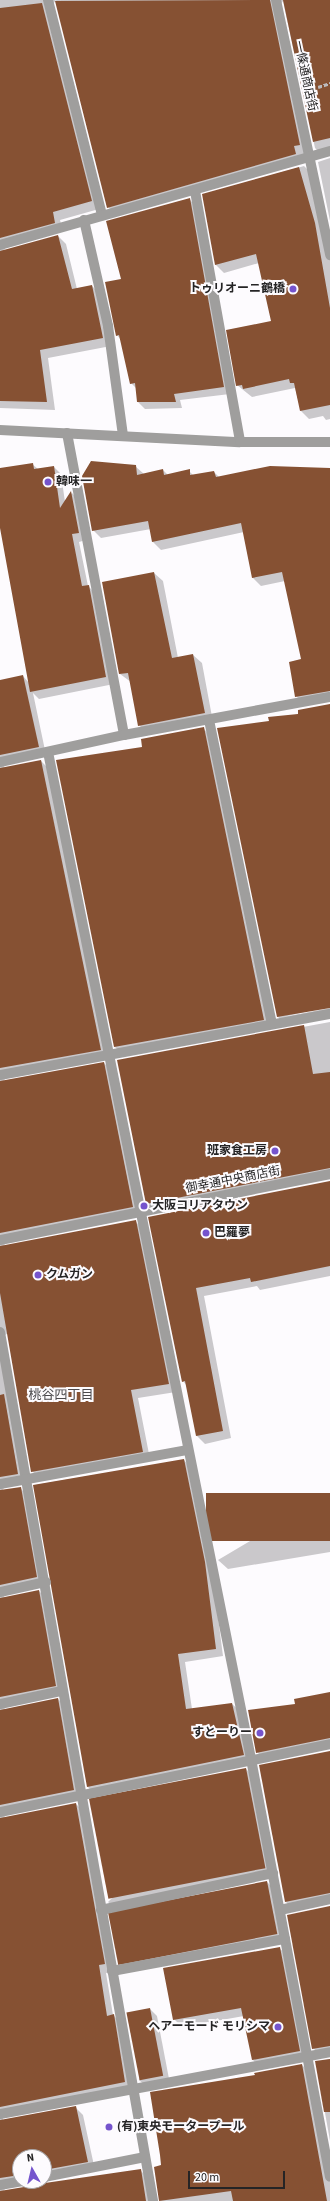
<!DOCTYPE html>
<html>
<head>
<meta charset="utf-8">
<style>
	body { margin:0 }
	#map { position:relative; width:330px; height:2201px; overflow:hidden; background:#fdfbfe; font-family:"Source Sans 3","Noto Sans JP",sans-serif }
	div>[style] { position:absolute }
	.shadow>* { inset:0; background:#0003 }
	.building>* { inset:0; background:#865133; transform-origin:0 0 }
	.path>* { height:2.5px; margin-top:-1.25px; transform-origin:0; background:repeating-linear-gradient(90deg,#bcbabc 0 4px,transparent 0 6px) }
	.minor>* { height:10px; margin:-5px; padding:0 5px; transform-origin:5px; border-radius:5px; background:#9f9e9d }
	.tertiary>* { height:10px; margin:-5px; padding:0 5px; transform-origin:5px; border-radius:5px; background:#9f9e9d }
	.dots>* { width:11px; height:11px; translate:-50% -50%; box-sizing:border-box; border:2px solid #fdfbfe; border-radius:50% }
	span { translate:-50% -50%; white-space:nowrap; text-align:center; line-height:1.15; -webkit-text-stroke:4px #fdfbfe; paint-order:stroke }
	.street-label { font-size:12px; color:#252425 }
	.poi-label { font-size:12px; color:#252425; font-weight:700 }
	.right { translate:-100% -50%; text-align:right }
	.left { translate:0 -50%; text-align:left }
	.neighbourhood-label { font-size:13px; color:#4b494c }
	.north { position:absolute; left:12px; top:2149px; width:40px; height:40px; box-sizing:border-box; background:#fdfbfe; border:1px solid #a7a5a7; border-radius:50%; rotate:352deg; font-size:11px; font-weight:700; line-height:16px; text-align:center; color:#252425 }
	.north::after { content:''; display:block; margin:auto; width:14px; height:18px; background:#7554cd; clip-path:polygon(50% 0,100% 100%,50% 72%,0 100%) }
	.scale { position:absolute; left:188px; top:2171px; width:97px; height:18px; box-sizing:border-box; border:2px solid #252425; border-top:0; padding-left:5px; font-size:12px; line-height:14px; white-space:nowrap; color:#252425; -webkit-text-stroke:3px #fdfbfe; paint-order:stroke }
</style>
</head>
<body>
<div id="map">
	<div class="shadow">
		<div style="clip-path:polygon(0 0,330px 0,330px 155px,323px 156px,315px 148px,283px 1px,277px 10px,309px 160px,116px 215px,108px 207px,56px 0,49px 10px,99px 209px,60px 220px,63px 231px,6px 247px,3px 252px,58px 236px,66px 244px,77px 289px,92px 286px,100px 294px,111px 346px,48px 358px,55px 410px,0 408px)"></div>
		<div style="clip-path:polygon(330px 158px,330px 221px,318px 162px)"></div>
		<div style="clip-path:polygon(304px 166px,312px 174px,330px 259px,330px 419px,326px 420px,323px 416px,309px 419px,301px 411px,295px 388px,252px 397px,237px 385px,272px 322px,259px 263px,224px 273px,216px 265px,203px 195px)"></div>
		<div style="clip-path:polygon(189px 199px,196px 206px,230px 394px,180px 400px,182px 408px,145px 409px,138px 402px,137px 389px,131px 383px,121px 340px,117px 335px,122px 280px)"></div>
		<div style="clip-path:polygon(evenodd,32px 464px,38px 469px,54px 467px,61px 474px,65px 502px,72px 493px,79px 500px,86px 540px,79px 542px,88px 586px,96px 594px,114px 684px,39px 699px,33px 693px,46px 755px,6px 763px,3px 769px,41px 761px,51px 771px,109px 1057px,7px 1076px,3px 1082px,104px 1063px,112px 1071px,140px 1215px,7px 1241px,3px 1247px,135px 1221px,143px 1229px,176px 1392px,138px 1398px,150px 1459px,40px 1479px,32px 1471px,8px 1333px,1px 1338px,26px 1482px,6px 1485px,2px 1491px,20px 1488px,28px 1496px,44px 1585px,6px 1593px,3px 1599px,39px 1591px,47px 1599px,63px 1693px,7px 1705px,3px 1711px,58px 1699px,66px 1707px,82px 1798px,7px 1813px,3px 1819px,76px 1804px,84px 1812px,112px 1972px,106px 1973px,113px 2015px,121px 2023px,133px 2090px,3px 2117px,3px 2121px,75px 2107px,83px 2115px,95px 2170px,50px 2178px,46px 2184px,140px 2170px,148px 2178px,153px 2201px,0 2201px,0 681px,23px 676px,29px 683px,0 523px,0 469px,32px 464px,20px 2157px,44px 2157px,44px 2181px,20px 2181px,20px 2157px,32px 464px,30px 2184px,25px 2188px,3px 2192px,7px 2186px,30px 2184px)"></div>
		<div style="clip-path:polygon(135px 466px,144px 474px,163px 470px,168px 475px,189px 471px,194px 476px,214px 472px,219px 477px,330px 469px,330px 700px,304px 704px,296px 696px,303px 660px,285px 581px,261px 586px,253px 578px,244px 532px,161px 550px,153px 542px,151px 529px,101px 538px,93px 530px)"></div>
		<div style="clip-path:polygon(154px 573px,163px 581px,178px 658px,193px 655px,202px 663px,213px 722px,148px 734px,139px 725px,131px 682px,120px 674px,103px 583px)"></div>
		<div style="clip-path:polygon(330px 705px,330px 1006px,283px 1017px,330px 1008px,330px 1017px,286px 1025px,278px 1017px,270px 722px)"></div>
		<div style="clip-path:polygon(203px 728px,211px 736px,272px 1027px,123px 1055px,115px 1047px,144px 748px)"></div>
		<div style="clip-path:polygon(330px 1022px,330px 1177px,155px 1212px,147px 1204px,118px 1061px)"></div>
		<div style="clip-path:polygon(330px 1182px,330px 1276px,260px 1290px,257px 1286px,204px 1296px,231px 1438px,205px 1444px,197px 1436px,187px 1386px,183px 1381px,150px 1218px)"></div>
		<div style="clip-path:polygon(184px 1460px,191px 1468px,212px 1571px,223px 1656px,185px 1662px,192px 1709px,232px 1704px,240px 1711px,251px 1763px,95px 1795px,88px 1787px,35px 1485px)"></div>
		<div style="clip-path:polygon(330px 1494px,330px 1552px,228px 1569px,218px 1560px)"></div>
		<div style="clip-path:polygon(330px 1695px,330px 1747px,265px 1760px,257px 1752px,296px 1704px)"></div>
		<div style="clip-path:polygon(330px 1752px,330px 1902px,294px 1910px,286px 1902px)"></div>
		<div style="clip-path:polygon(246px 1769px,254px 1777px,272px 1876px,116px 1909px,108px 1902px)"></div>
		<div style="clip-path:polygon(267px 1882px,276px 1891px,286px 1943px,128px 1970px,118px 1961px)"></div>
		<div style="clip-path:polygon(330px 1907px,330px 2055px,321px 2056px,313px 2048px)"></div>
		<div style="clip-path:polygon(279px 1948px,287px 1955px,307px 2059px,260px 2067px,253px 2060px,244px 2016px,182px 2027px,174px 2019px)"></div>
		<div style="clip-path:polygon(150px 2009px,157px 2016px,170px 2084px,147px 2087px,139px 2080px)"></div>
		<div style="clip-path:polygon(330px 2059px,330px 2141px,316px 2062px)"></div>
		<div style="clip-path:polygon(302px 2065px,310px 2073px,330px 2181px,330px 2201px,160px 2201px,162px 2166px,256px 2076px)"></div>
	</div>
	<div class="building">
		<div style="clip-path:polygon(270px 0,300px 145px,294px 146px,296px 154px,107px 208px,55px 1px)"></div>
		<div style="clip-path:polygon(283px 0,330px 0,330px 138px,313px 142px)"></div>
		<div style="clip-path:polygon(42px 3px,92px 201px,53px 212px,55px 223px,0 238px,0 8px)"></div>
		<div style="clip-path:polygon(299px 167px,315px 223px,330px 308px,330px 405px,300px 411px,294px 383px,290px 383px,289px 379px,243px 389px,242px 385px,236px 386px,226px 330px,271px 321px,256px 254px,215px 265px,202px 194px)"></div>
		<div style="clip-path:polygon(190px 198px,224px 387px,174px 394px,176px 402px,137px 402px,135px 383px,130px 384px,119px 335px,116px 336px,105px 282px,121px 279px,106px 221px)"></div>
		<div style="clip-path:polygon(58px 235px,72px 289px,92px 285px,103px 338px,40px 350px,47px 402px,0 401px,0 251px)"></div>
		<div style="clip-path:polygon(91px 461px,136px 465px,137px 475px,163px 469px,164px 475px,190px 469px,190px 475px,214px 471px,216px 477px,270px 466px,330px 468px,330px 691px,295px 697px,289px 662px,301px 659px,282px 572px,252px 578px,241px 523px,152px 542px,148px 521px,92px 531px,82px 476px)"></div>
		<div style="clip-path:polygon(33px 463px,34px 469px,54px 466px,60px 508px,71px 491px,79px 533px,72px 534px,82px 586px,89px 585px,106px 677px,30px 692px,0 528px,0 468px)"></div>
		<div style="clip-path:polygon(154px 572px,172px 658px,193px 654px,205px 713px,138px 726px,128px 673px,119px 674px,102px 582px)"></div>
		<div style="clip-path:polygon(23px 675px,39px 747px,0 755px,0 680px)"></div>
		<div style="clip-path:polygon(330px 704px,330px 1008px,277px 1017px,217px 728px,269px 721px,268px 717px,298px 714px,298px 710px)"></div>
		<div style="clip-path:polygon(204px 727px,264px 1020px,114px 1047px,56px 760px,142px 747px,141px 739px)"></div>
		<div style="clip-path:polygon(41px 760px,101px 1050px,0 1068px,0 768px)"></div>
		<div style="clip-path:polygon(304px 1025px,313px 1074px,330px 1072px,330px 1168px,146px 1204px,117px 1060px)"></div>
		<div style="clip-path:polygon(104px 1062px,133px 1207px,0 1233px,0 1081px)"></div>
		<div style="clip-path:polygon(330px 1181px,330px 1266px,251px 1282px,250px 1278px,196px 1288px,223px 1431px,196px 1436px,185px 1381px,182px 1382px,148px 1217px)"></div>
		<div style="clip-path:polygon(136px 1220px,169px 1384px,131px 1390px,143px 1452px,31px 1472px,0 1293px,0 1246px)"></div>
		<div style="clip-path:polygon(4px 1394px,18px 1474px,0 1477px,0 1395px)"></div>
		<div style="clip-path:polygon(184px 1459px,205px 1562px,216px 1649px,178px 1654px,186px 1709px,232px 1703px,244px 1755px,87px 1787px,33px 1485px)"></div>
		<div style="clip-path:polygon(21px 1487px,37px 1577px,0 1585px,0 1490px)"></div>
		<div style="left:330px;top:1493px;width:48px;height:124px;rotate:90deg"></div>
		<div style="clip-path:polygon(39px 1590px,56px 1686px,0 1697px,0 1598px)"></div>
		<div style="clip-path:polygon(330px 1692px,330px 1738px,256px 1753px,248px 1710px,295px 1704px,294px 1699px)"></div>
		<div style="clip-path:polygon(58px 1698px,74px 1790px,0 1805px,0 1710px)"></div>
		<div style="clip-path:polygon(330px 1751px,330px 1893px,285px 1902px,259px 1765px)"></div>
		<div style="left:246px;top:1768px;width:102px;height:160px;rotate:79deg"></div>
		<div style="clip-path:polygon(76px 1803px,105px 1964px,99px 1965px,107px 2016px,114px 2014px,125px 2082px,0 2107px,0 1818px)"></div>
		<div style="left:267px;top:1881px;width:54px;height:162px;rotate:79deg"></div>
		<div style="clip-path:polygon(330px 1906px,330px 2046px,312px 2049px,287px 1915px)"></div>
		<div style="clip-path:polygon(280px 1947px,300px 2051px,252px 2060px,241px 2008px,173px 2020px,163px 1968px)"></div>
		<div style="left:150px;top:2008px;width:69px;height:24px;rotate:79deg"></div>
		<div style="clip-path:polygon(330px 2059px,330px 2112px,324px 2112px,315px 2061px)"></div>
		<div style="clip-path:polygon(302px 2064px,327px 2201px,233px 2201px,231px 2191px,159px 2201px,154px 2167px,161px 2165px,160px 2155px,150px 2092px,255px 2075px,254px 2073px)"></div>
		<div style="clip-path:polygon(76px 2106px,88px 2162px,44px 2170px,44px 2157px,20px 2157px,20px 2175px,0 2178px,0 2120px)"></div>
		<div style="clip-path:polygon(141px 2169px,146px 2201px,0 2201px,0 2191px,24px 2187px,29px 2181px,45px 2183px)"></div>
	</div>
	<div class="path">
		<div style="left:318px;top:87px;width:13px;rotate:-18deg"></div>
	</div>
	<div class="minor">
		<div style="left:48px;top:0;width:222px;rotate:75.9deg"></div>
		<div style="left:276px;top:0;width:261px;rotate:78deg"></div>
		<div style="left:195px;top:191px;width:255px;rotate:79.8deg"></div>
		<div style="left:84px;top:220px;width:109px;rotate:77.2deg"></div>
		<div style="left:108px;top:326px;width:111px;rotate:82.2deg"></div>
		<div style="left:0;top:245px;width:343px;rotate:-15.9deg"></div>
		<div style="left:67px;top:433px;width:307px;rotate:79.3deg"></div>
		<div style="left:209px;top:720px;width:310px;rotate:78.3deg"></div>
		<div style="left:48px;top:752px;width:1027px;rotate:78.6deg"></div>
		<div style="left:251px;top:1759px;width:425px;rotate:79.3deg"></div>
		<div style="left:0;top:762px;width:127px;rotate:-12.3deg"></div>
		<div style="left:124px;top:735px;width:209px;rotate:-10.5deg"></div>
		<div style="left:0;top:1075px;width:336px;rotate:-10.5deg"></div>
		<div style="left:0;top:1240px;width:337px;rotate:-11.3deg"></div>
		<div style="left:0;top:1332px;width:882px;rotate:80.01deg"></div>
		<div style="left:0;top:1484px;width:191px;rotate:-10.3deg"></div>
		<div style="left:0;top:1592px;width:47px;rotate:-12.3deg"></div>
		<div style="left:0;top:1704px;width:62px;rotate:-12deg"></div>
		<div style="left:0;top:1812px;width:337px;rotate:-11.6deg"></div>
		<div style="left:101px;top:1910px;width:176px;rotate:-12.1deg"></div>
		<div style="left:280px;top:1910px;width:51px;rotate:-12.4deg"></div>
		<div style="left:112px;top:1971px;width:176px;rotate:-10.5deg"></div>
		<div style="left:0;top:2114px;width:336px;rotate:-10.6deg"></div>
		<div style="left:44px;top:2177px;width:103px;rotate:-11.2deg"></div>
		<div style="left:0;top:2185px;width:23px;rotate:-10deg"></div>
	</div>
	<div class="tertiary">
		<div style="left:0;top:430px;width:240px;rotate:2.9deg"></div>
		<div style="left:240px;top:442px;width:90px"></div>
	</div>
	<div class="dots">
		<div style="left:293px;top:289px;background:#7554cd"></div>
		<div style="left:48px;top:482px;background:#7554cd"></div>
		<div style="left:275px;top:1151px;background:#7554cd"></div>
		<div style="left:144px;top:1206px;background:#7554cd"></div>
		<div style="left:206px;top:1233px;background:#7554cd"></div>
		<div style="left:38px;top:1275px;background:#7554cd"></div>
		<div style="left:260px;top:1733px;background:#7554cd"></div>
		<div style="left:278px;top:2027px;background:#7554cd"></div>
		<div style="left:109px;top:2127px;background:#7554cd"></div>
	</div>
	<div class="street-label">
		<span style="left:305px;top:76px;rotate:78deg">一條通商店街</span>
		<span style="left:233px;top:1180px;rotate:-11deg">御幸通中央商店街</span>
	</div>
	<div class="poi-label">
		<span class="right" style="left:285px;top:289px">トゥリオーニ鶴橋</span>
		<span class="left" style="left:56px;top:482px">韓味一</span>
		<span class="right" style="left:267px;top:1151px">班家食工房</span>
		<span class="left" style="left:152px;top:1206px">大阪コリアタウン</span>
		<span class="left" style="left:214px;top:1233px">巴羅夢</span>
		<span class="left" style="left:46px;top:1275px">クムガン</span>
		<span class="right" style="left:252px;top:1733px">すとーりー</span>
		<span class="right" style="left:270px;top:2027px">ヘアーモード モリシマ</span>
		<span class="left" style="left:117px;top:2127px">(有)東央モータープール</span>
	</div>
	<div class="neighbourhood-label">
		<span style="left:61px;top:1395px">桃谷四丁目</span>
	</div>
	<div class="north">N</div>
	<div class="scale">20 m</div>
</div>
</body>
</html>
